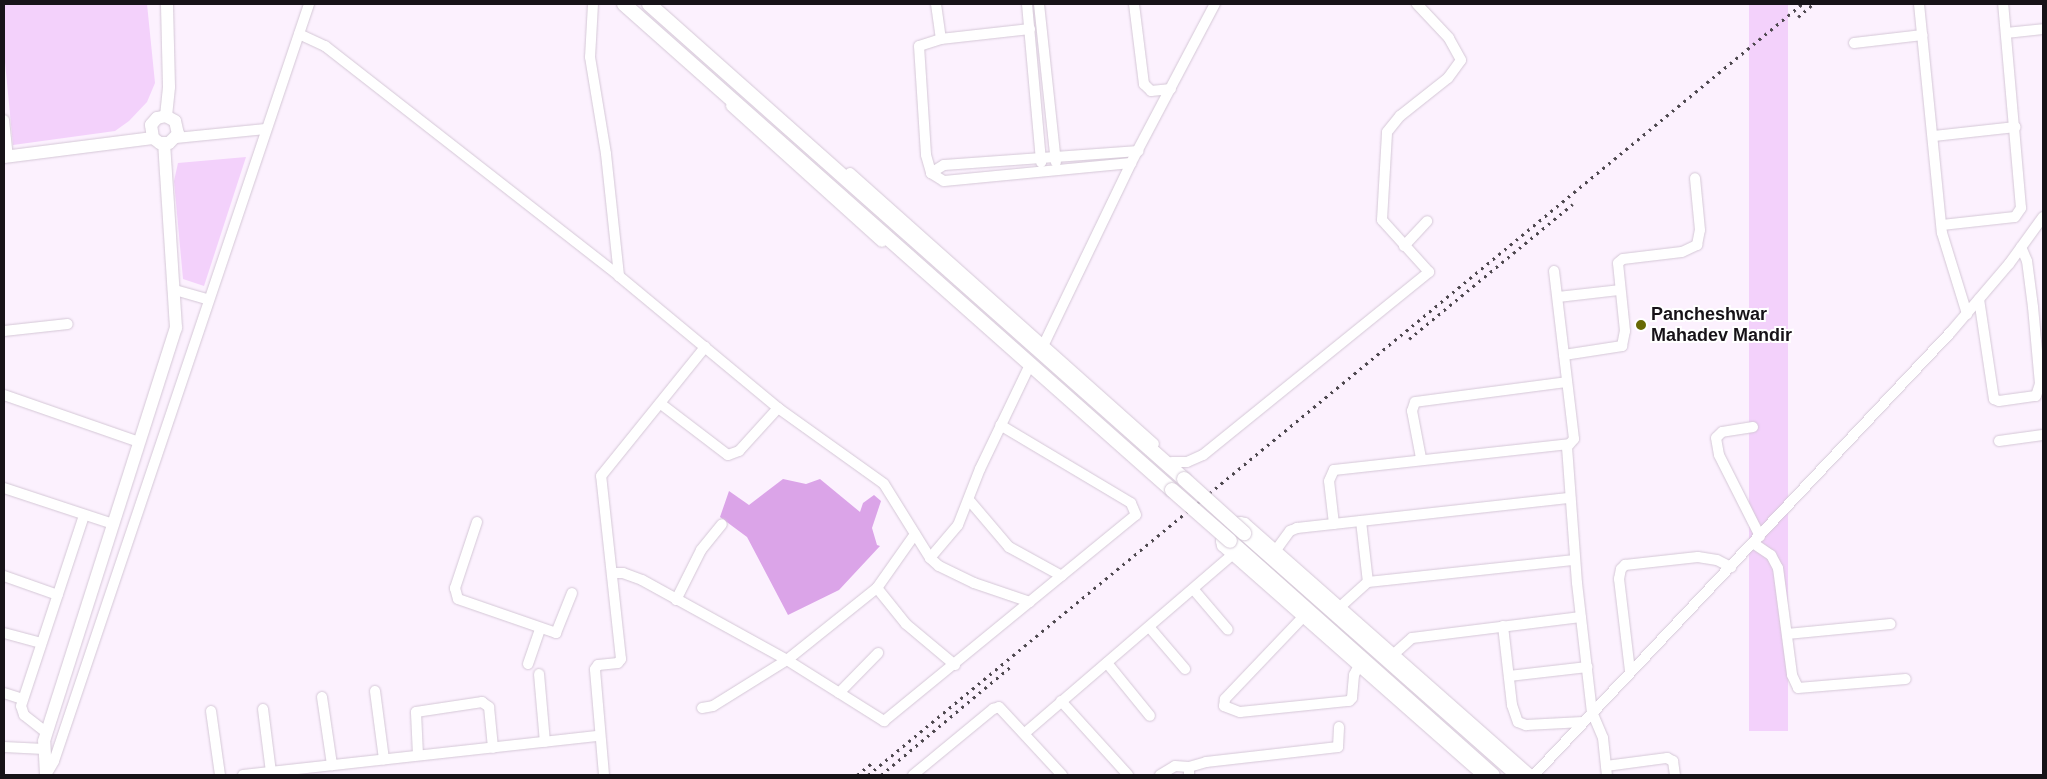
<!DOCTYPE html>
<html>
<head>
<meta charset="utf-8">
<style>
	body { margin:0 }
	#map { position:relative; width:2047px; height:779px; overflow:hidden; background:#fcf1fe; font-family:Arial,sans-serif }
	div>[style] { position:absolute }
	.green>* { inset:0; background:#f3d1fb; transform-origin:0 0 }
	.water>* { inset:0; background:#dba4e8 }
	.roads { filter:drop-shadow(0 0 1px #d4c7d6) drop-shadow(0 0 1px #d4c7d6) }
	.minor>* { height:10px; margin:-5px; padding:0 5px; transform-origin:5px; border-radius:5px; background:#fff }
	.tertiary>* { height:12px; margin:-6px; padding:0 6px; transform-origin:6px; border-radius:6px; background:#fff }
	.secondary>* { height:14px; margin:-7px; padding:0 7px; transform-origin:7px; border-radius:7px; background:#fff }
	.rail>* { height:2.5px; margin-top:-1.25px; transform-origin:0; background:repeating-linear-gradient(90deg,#4d474e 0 2.5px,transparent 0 7.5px) }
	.bridges { filter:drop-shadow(0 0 1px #d4c7d6) drop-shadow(0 0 1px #d4c7d6) }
	.secondary-bridge>* { height:14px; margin:-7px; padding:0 7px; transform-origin:7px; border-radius:7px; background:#fff }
	.dots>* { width:14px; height:14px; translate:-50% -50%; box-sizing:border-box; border:2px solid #fff; border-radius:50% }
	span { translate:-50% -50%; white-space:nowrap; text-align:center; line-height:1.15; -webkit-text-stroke:4px #fff; paint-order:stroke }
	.poi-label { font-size:18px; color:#171318; font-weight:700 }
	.left { translate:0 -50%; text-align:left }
	.frame { position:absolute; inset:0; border:5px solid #171318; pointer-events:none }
</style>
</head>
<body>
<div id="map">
	<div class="green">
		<div style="clip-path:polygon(4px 4px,147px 4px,155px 83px,147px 102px,129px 121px,115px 131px,13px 145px,4px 52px)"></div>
		<div style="left:1749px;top:4px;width:39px;height:727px"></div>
		<div style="clip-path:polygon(246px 157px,204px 286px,183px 279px,174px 181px,178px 163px)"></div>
	</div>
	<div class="water">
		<div style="clip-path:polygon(783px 479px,806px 484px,820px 479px,860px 512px,863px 503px,874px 495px,881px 501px,872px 528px,877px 545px,880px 546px,839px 590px,788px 615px,747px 537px,720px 517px,729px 491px,749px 505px)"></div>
	</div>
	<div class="roads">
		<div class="minor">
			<div style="left:593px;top:4px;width:53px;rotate:93.2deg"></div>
			<div style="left:590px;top:57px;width:98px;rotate:80.6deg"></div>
			<div style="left:606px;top:154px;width:123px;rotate:83.9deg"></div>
			<div style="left:936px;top:4px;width:35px;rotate:82deg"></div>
			<div style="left:1027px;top:4px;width:159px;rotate:84.9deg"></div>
			<div style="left:1039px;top:4px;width:159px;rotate:83.9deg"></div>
			<div style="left:1134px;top:4px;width:81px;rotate:82.9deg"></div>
			<div style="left:1144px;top:84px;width:10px;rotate:45deg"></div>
			<div style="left:1151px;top:91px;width:20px;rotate:-6deg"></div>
			<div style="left:1919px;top:4px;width:230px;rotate:84.3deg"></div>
			<div style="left:1942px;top:233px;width:85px;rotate:72.8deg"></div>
			<div style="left:1030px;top:29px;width:90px;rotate:173.6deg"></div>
			<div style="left:941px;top:39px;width:23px;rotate:162deg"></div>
			<div style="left:919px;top:46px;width:109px;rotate:86.3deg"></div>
			<div style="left:926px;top:155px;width:19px;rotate:74deg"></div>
			<div style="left:931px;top:173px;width:15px;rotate:32deg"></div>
			<div style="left:944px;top:181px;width:188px;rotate:-5.5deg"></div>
			<div style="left:2006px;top:33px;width:37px;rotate:-6deg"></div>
			<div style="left:299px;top:34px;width:29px;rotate:25deg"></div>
			<div style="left:325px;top:46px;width:373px;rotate:38deg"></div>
			<div style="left:619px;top:276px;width:207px;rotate:39.7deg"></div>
			<div style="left:778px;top:408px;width:130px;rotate:35.6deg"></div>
			<div style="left:884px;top:484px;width:87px;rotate:58.1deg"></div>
			<div style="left:930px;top:558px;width:12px;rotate:42deg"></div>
			<div style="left:939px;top:566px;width:39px;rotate:26deg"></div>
			<div style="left:974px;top:583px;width:59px;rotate:18.7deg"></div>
			<div style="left:1854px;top:43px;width:69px;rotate:-6.6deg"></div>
			<div style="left:731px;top:106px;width:203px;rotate:42deg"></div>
			<div style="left:4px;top:120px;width:37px;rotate:84deg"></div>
			<div style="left:1934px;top:136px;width:82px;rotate:-6.3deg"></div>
			<div style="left:176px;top:138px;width:90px;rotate:-5.7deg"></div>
			<div style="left:850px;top:173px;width:407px;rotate:41.7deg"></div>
			<div style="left:931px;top:173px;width:15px;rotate:-32deg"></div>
			<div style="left:944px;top:165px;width:195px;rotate:-4.1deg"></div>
			<div style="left:1942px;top:225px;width:73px;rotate:-6.3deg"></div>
			<div style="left:2015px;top:217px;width:11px;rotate:-56deg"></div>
			<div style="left:2021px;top:208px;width:205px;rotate:-95deg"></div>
			<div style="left:1404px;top:246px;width:34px;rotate:-47deg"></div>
			<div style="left:1554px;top:271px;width:169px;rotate:83.2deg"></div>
			<div style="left:1574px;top:439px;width:11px;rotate:131deg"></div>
			<div style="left:1567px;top:447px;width:136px;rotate:85.8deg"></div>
			<div style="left:1577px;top:583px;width:130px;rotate:83.4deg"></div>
			<div style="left:1592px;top:712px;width:28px;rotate:67deg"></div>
			<div style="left:1603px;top:738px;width:37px;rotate:84deg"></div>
			<div style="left:175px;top:290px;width:35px;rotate:16deg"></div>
			<div style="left:1558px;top:297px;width:61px;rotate:-6.5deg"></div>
			<div style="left:1979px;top:299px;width:101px;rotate:81.5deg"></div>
			<div style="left:1994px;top:399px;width:5px;rotate:22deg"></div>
			<div style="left:1999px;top:401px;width:37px;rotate:-8deg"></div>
			<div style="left:2036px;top:396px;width:13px;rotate:-72deg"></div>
			<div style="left:2040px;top:384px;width:77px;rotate:-95.2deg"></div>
			<div style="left:2033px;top:307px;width:46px;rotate:-97.4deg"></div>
			<div style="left:2027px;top:261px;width:15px;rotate:-113deg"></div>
			<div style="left:4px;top:331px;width:64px;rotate:-6.2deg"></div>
			<div style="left:1044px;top:344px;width:201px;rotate:-64.3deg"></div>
			<div style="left:1131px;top:163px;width:180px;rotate:-62.2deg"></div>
			<div style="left:1564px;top:355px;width:59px;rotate:-8.8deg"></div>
			<div style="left:1622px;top:346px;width:15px;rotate:-79deg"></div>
			<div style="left:1625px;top:331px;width:68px;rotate:-95.9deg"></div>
			<div style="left:1618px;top:263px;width:6px;rotate:-39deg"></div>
			<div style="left:1623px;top:259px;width:59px;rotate:-6.8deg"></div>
			<div style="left:1682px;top:252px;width:17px;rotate:-25deg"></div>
			<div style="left:1697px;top:245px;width:15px;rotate:-79deg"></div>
			<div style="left:1700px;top:230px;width:52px;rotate:-95.5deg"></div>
			<div style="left:4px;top:395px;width:143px;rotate:19.2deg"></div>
			<div style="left:661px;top:404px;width:84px;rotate:37.3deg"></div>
			<div style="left:728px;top:455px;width:12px;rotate:-20deg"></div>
			<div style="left:739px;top:451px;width:58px;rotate:-47.8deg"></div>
			<div style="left:1753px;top:427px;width:31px;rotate:171deg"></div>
			<div style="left:1722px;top:432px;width:8px;rotate:135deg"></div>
			<div style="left:1716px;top:438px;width:17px;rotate:80deg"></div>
			<div style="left:1719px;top:455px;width:91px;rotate:63.2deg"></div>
			<div style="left:1999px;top:441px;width:44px;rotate:-7.8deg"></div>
			<div style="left:1421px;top:458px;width:48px;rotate:-100.8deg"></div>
			<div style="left:1412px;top:411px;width:9px;rotate:-72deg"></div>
			<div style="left:1415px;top:402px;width:153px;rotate:-7.5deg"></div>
			<div style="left:1172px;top:462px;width:15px"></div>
			<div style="left:1187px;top:462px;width:17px;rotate:-24deg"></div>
			<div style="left:1203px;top:455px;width:291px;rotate:-39deg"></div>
			<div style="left:1429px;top:272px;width:70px;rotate:-132.1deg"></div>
			<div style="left:1382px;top:220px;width:88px;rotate:-86.7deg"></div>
			<div style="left:1387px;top:132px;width:21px;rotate:-51deg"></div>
			<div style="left:1400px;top:116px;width:61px;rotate:-38.4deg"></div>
			<div style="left:1448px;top:78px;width:22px;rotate:-54deg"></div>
			<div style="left:1461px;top:60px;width:25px;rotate:-119deg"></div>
			<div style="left:1449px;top:38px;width:47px;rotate:-133.3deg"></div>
			<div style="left:4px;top:488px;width:115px;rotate:18.3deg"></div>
			<div style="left:969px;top:500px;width:62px;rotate:49.6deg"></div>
			<div style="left:1009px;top:547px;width:60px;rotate:28.7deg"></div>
			<div style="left:1361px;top:521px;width:61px;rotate:83.5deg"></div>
			<div style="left:477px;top:522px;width:70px;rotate:108.4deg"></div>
			<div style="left:455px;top:588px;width:11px;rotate:75deg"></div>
			<div style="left:458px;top:599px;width:104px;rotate:19.1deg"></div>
			<div style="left:556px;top:633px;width:43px;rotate:-68.2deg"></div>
			<div style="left:1334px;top:524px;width:43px;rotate:-96.6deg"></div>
			<div style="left:1329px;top:481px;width:12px;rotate:-66deg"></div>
			<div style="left:1334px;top:470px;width:236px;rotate:-6.3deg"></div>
			<div style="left:1753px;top:543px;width:22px;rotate:34deg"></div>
			<div style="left:1771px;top:555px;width:15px;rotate:62deg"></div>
			<div style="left:1778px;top:568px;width:108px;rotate:82.5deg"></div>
			<div style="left:1792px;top:675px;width:14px;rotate:65deg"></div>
			<div style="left:1798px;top:688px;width:108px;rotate:-4.8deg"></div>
			<div style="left:1276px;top:550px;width:24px;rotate:-54deg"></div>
			<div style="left:1290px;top:531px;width:8px;rotate:-23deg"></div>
			<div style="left:1297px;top:528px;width:275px;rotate:-6.3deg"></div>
			<div style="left:930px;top:558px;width:43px;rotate:-49.7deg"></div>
			<div style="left:958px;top:525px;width:60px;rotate:-68.6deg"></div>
			<div style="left:980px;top:469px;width:111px;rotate:-64.4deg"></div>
			<div style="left:612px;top:573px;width:11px"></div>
			<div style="left:623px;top:573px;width:20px;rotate:20deg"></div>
			<div style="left:642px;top:580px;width:166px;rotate:28.9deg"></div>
			<div style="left:787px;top:660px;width:115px;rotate:32.2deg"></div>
			<div style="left:884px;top:721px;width:325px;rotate:-39.3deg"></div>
			<div style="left:1136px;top:515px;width:13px;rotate:-113deg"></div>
			<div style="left:1131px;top:503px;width:152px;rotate:-149.2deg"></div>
			<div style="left:4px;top:576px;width:57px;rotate:19.4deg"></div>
			<div style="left:877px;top:588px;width:46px;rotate:51.1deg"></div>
			<div style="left:906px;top:624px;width:64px;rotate:39.9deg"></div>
			<div style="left:1194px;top:590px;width:52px;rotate:49.6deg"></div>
			<div style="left:676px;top:600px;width:56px;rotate:-63.4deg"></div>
			<div style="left:701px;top:550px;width:33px;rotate:-51deg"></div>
			<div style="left:1340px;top:607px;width:38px;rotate:-42deg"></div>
			<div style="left:1368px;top:582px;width:208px;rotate:-6.1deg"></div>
			<div style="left:1304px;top:616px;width:115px;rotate:133.6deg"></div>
			<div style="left:1225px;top:699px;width:7px;rotate:98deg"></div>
			<div style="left:1224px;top:706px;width:17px;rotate:21deg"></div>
			<div style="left:1240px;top:712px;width:110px;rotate:-5.8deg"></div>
			<div style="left:1349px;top:701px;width:4px;rotate:-45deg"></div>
			<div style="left:1352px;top:698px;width:23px;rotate:-85deg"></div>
			<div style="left:1354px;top:675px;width:11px;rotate:-63deg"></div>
			<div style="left:1503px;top:626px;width:80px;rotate:83.5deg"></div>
			<div style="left:1512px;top:705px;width:18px;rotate:71deg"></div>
			<div style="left:1518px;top:722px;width:9px;rotate:21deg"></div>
			<div style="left:1526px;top:725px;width:57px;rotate:-3deg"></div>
			<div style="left:1150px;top:628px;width:54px;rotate:49.5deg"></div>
			<div style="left:4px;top:633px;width:38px;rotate:15deg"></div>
			<div style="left:1787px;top:634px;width:104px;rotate:-5.5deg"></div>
			<div style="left:1394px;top:654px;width:24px;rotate:-42deg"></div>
			<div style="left:1412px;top:638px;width:170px;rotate:-7.1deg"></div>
			<div style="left:1107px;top:663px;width:68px;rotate:50.9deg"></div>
			<div style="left:528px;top:664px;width:37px;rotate:-71deg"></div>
			<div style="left:1630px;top:671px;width:93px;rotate:-96.8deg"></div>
			<div style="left:1619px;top:579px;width:10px;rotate:-79deg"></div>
			<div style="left:1621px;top:569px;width:6px;rotate:-45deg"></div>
			<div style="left:1625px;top:565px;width:73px;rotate:-6.3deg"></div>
			<div style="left:1698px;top:557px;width:19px;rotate:9deg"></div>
			<div style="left:1717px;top:560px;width:16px;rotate:27deg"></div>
			<div style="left:539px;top:674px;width:68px;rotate:85deg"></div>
			<div style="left:1509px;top:676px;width:79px;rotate:-6.6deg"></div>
			<div style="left:375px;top:691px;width:69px;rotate:82.5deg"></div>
			<div style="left:4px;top:693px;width:19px;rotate:18deg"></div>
			<div style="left:839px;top:693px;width:56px;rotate:-45.7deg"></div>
			<div style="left:322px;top:697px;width:69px;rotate:81.6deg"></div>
			<div style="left:1061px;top:701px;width:100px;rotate:47.8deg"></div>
			<div style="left:702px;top:708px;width:11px;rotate:-10deg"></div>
			<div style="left:713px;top:706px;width:87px;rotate:-31.9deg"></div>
			<div style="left:787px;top:660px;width:115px;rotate:-38.7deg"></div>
			<div style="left:877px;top:588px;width:66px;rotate:-54.9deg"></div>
			<div style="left:263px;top:709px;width:64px;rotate:82.8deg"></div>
			<div style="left:211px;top:711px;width:65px;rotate:82deg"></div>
			<div style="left:47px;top:733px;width:29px;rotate:-142deg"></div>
			<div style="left:24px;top:715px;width:9px;rotate:-108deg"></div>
			<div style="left:21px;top:706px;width:201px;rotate:-71.7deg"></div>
			<div style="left:1025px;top:733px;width:273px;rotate:-40.7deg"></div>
			<div style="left:4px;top:747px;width:40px;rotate:2.9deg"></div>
			<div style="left:418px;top:755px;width:43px;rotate:-92.7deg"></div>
			<div style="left:416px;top:712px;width:67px;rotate:-8.6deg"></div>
			<div style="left:482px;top:702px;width:9px;rotate:36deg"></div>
			<div style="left:489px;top:707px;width:41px;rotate:84.4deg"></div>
			<div style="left:1606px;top:766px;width:62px;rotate:-7.5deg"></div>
			<div style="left:1667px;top:758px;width:7px;rotate:27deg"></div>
			<div style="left:1673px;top:761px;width:14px;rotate:82deg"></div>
			<div style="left:46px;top:775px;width:16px;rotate:-60deg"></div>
			<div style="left:54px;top:761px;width:799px;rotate:-71.38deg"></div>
			<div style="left:243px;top:775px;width:358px;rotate:-6.3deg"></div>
			<div style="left:604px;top:775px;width:106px;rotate:-94.9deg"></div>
			<div style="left:595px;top:669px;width:5px;rotate:-53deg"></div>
			<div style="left:598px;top:665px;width:20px;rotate:-6deg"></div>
			<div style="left:618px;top:663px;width:5px;rotate:-53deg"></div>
			<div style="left:621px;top:659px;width:184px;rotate:-96.2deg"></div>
			<div style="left:601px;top:476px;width:166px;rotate:-51.1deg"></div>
			<div style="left:913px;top:775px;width:104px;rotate:-39.5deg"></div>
			<div style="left:993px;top:709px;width:6px;rotate:-18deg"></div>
			<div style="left:999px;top:707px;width:93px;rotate:47.2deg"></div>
			<div style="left:1160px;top:775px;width:17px;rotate:-31deg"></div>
			<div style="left:1175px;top:766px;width:14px;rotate:4deg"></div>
			<div style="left:1189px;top:775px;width:8px;rotate:-90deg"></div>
			<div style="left:1189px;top:767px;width:18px;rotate:-16deg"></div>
			<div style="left:1206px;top:762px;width:133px;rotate:-6.5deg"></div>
			<div style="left:1338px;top:747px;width:20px;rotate:-87deg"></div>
			<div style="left:1482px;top:775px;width:346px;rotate:-138.6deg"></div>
			<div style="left:1222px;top:546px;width:5px;rotate:-101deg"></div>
			<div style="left:1221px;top:541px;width:27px;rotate:-45deg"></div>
			<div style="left:1240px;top:522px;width:5px;rotate:11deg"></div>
			<div style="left:1245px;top:523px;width:381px;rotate:41.4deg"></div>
			<div style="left:1534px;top:775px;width:607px;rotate:-46.74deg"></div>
			<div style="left:1950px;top:333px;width:91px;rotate:-49.5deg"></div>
			<div style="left:2009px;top:264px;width:58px;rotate:-54.1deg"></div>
		</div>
		<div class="tertiary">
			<div style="left:166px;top:116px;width:29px;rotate:-84deg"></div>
			<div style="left:169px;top:87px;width:83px;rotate:-91.4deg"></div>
			<div style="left:4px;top:157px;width:150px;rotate:-7.3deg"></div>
			<div style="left:153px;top:138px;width:9px;rotate:36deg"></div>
			<div style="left:160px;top:143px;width:9px"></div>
			<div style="left:169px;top:143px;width:13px;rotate:-45deg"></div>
			<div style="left:178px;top:134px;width:13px;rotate:-103deg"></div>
			<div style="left:175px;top:121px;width:10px;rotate:-151deg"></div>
			<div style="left:166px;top:116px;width:9px;rotate:167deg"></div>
			<div style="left:157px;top:118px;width:9px;rotate:131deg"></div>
			<div style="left:151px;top:125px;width:13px;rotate:81deg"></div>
			<div style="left:46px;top:775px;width:34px;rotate:-93deg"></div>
			<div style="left:44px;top:741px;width:434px;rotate:-72.3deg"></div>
			<div style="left:176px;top:328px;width:184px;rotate:-93.7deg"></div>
		</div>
		<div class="secondary">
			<div style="left:624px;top:4px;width:732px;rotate:41.57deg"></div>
			<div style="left:649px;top:4px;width:715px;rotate:41.6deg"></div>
			<div style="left:1244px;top:533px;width:366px;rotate:41.5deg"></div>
			<div style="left:1230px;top:541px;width:352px;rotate:41.7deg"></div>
		</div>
	</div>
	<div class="rail">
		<div style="left:1798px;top:17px;width:20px;rotate:-41deg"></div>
		<div style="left:1409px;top:339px;width:212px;rotate:-39.5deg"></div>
		<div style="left:857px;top:775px;width:19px;rotate:-39deg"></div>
		<div style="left:868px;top:775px;width:1211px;rotate:-39.54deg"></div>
		<div style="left:881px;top:775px;width:168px;rotate:-39.9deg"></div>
	</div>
	<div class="bridges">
		<div class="secondary-bridge">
			<div style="left:1184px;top:479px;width:81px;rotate:42deg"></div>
			<div style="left:1172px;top:490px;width:77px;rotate:41.3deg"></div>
		</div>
	</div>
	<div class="dots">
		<div style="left:1641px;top:325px;background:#686804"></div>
	</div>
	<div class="poi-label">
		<span class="left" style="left:1651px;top:325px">Pancheshwar<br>Mahadev Mandir</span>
	</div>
	<div class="frame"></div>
</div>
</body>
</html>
